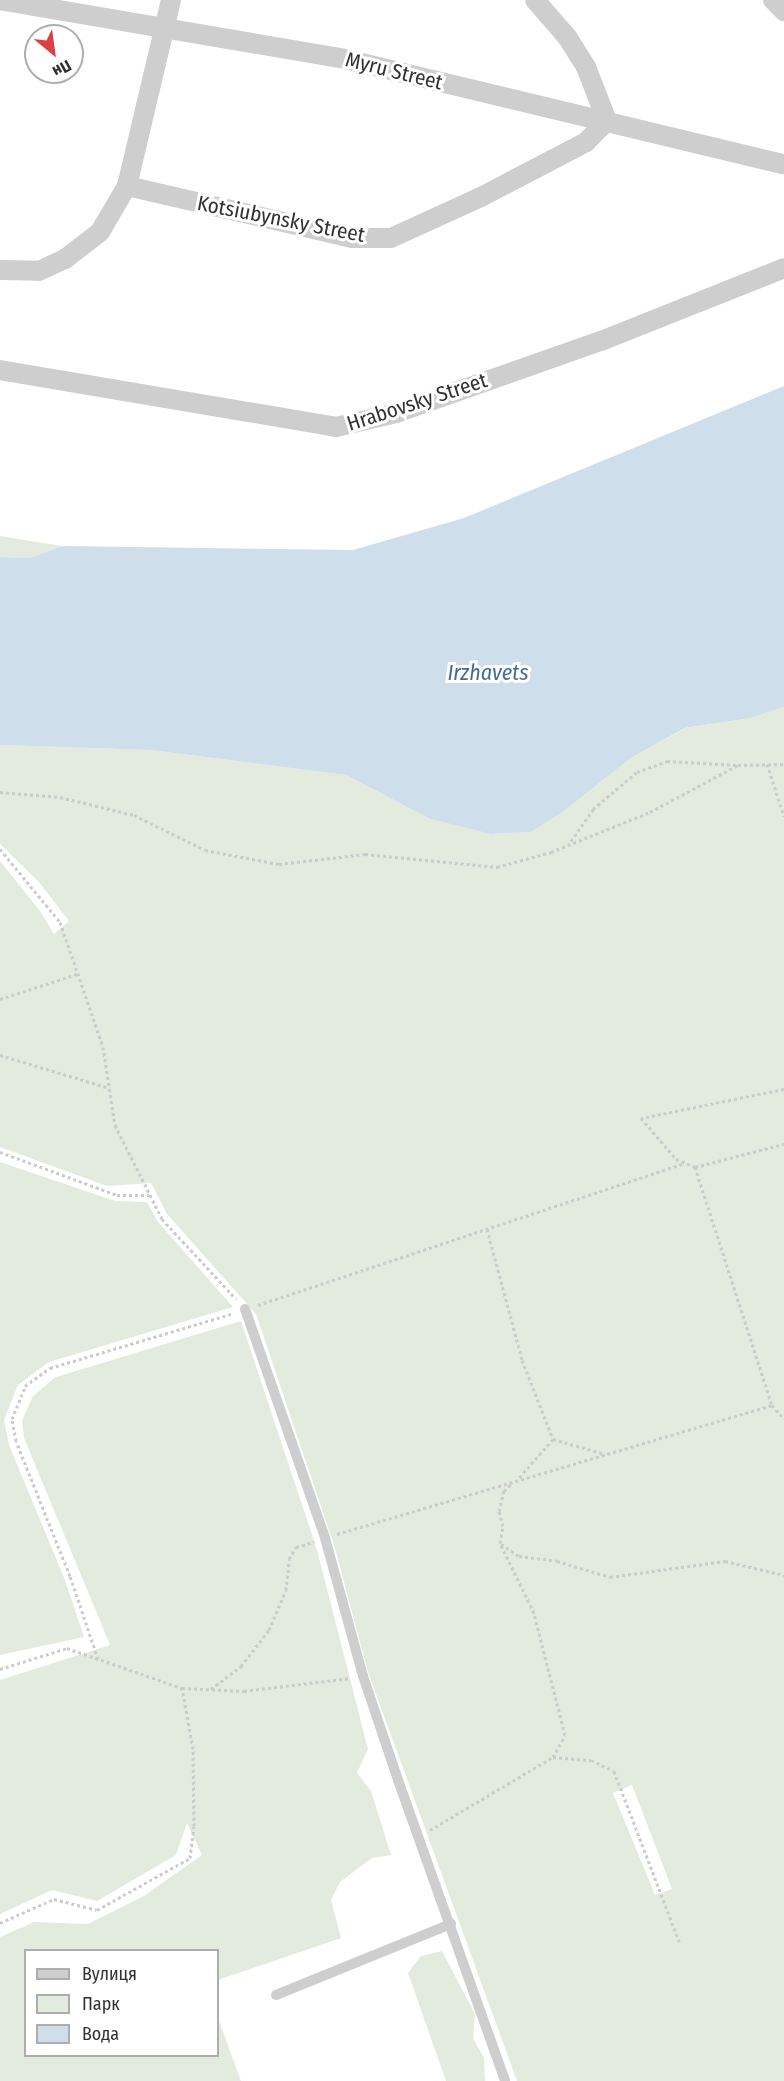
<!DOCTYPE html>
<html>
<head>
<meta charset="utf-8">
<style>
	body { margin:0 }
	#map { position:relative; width:784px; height:2081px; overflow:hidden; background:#fff; font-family:"Fira Sans Condensed",sans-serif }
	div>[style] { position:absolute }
	.green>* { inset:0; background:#e3eade }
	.water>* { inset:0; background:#cedeeb }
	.path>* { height:3px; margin-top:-1.5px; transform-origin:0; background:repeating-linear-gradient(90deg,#cbcbcb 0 3px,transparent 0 6px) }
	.lane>* { height:10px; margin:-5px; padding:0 5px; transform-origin:5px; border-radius:5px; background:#cecece }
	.street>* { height:20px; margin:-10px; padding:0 10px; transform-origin:10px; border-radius:10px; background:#cecece }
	span { translate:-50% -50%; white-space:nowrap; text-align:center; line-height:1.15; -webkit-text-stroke:6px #fff; paint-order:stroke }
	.street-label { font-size:21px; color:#313131 }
	.water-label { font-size:22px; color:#436d8f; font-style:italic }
	.legend { position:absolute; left:24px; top:1949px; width:195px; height:108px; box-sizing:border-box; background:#fff; border:2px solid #adadad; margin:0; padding:8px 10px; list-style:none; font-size:18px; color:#313131 }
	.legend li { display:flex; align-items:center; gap:12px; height:30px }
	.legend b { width:30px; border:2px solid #adadad }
	.north { position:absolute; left:24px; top:24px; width:60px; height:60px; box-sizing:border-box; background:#fff; border:2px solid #adadad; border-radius:50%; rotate:151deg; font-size:16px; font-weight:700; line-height:24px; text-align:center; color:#313131 }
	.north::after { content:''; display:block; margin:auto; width:21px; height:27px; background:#db4143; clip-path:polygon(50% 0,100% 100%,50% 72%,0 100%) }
</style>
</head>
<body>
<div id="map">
	<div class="green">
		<div style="clip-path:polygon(0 536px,62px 546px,30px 558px,0 557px)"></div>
		<div style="clip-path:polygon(evenodd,784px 707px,784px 2081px,517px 2081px,368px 1672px,335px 1548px,256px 1314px,167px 1214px,151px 1183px,107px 1186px,0 1147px,0 861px,40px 911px,54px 934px,69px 921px,39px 882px,0 844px,0 745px,151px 750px,346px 775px,430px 819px,490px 834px,531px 832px,564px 811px,631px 758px,686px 728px,751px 718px,784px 707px,632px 1785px,672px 1889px,655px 1895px,613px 1793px,632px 1785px)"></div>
		<div style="clip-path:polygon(0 1162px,115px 1201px,147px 1202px,158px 1222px,233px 1307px,49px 1362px,18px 1385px,4px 1420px,9px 1445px,65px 1580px,84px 1637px,0 1655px)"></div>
		<div style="clip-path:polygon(241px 1321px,317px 1550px,368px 1749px,357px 1773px,371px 1791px,391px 1855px,372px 1858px,340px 1882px,331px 1900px,341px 1938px,218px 1980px,218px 1950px,26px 1950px,26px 2056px,218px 2056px,218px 2018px,241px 2081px,0 2081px,0 1937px,34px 1922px,88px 1924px,144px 1896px,202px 1855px,187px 1823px,176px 1855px,97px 1901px,52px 1890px,0 1914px,0 1680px,110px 1645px,24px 1438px,22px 1421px,33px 1396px,56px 1377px)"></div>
		<div style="clip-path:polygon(442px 1951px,475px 2014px,473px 2038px,484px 2058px,485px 2081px,446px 2081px,408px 1973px,421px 1956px)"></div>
	</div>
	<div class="water">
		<div style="clip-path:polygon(784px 386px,784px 707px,751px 718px,685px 728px,631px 758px,564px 811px,531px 832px,490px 834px,430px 819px,346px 775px,151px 750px,0 745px,0 557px,30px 558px,62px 546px,353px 550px,464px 518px)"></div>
	</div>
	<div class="path">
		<div style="left:767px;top:764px;width:55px;rotate:71.9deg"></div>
		<div style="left:0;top:792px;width:60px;rotate:4.8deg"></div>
		<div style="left:60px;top:797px;width:76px;rotate:13.7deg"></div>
		<div style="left:134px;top:815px;width:79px;rotate:26.2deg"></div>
		<div style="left:205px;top:850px;width:75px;rotate:10.7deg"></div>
		<div style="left:279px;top:864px;width:87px;rotate:-6.6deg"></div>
		<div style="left:365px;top:854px;width:133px;rotate:5.6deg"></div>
		<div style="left:497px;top:867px;width:56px;rotate:-15.5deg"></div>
		<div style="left:551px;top:852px;width:107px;rotate:-22deg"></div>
		<div style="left:650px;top:812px;width:100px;rotate:-28.1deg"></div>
		<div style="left:738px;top:765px;width:46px;rotate:-1.2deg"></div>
		<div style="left:571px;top:841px;width:39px;rotate:-55deg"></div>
		<div style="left:593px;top:809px;width:57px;rotate:-40.1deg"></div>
		<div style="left:637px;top:772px;width:32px;rotate:-20deg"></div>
		<div style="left:667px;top:761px;width:69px;rotate:3.3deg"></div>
		<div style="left:0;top:849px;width:94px;rotate:50.6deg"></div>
		<div style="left:60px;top:922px;width:132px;rotate:71deg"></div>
		<div style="left:103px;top:1047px;width:79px;rotate:81.3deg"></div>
		<div style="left:115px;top:1125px;width:105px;rotate:63.4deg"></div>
		<div style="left:162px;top:1219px;width:109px;rotate:47.2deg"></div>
		<div style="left:0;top:999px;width:81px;rotate:-18deg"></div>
		<div style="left:0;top:1055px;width:114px;rotate:16.8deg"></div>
		<div style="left:784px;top:1089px;width:146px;rotate:168.5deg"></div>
		<div style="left:641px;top:1118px;width:54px;rotate:49.5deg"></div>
		<div style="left:676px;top:1159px;width:21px;rotate:23deg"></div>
		<div style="left:695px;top:1167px;width:92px;rotate:-14.5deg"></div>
		<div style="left:0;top:1152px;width:125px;rotate:20.2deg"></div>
		<div style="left:117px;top:1195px;width:32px"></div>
		<div style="left:695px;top:1167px;width:250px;rotate:72.1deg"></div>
		<div style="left:772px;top:1405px;width:18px;rotate:49deg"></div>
		<div style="left:487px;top:1229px;width:136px;rotate:75deg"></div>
		<div style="left:522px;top:1360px;width:85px;rotate:68.6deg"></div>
		<div style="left:553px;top:1439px;width:53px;rotate:131.2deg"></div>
		<div style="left:258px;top:1305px;width:448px;rotate:-18.4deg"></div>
		<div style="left:553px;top:1439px;width:54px;rotate:16.1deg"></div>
		<div style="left:337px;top:1534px;width:454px;rotate:-16.5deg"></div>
		<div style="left:501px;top:1544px;width:22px;rotate:34deg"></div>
		<div style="left:519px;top:1556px;width:38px;rotate:7deg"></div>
		<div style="left:557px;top:1561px;width:55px;rotate:16.8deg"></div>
		<div style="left:610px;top:1577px;width:116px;rotate:-7.9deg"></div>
		<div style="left:725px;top:1561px;width:61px;rotate:13.3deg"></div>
		<div style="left:98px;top:1659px;width:88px;rotate:-108.6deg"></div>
		<div style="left:70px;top:1576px;width:145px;rotate:-111.8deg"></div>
		<div style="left:16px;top:1441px;width:22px;rotate:-100deg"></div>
		<div style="left:12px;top:1419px;width:35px;rotate:-68deg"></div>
		<div style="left:25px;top:1386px;width:31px;rotate:-36deg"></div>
		<div style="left:50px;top:1368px;width:192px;rotate:-16.6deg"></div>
		<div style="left:0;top:1669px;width:70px;rotate:-17.4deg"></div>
		<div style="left:67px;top:1648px;width:122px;rotate:19.2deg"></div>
		<div style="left:182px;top:1688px;width:62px;rotate:2.8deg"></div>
		<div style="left:244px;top:1691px;width:107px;rotate:-7deg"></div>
		<div style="left:211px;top:1689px;width:38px;rotate:-37deg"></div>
		<div style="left:241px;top:1666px;width:46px;rotate:-52.1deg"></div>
		<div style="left:269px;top:1630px;width:43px;rotate:-67deg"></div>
		<div style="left:286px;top:1590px;width:31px;rotate:-84deg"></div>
		<div style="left:289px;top:1559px;width:14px;rotate:-60deg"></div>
		<div style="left:296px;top:1547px;width:19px;rotate:-16deg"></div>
		<div style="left:553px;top:1757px;width:38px;rotate:5deg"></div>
		<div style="left:591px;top:1760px;width:25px;rotate:26deg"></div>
		<div style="left:614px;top:1771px;width:185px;rotate:69.1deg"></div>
		<div style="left:430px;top:1830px;width:143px;rotate:-30.7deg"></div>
		<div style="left:553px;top:1757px;width:25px;rotate:-61deg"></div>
		<div style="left:565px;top:1735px;width:126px;rotate:-104.3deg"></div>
		<div style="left:534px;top:1613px;width:78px;rotate:-115.9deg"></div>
		<div style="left:500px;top:1543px;width:17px;rotate:-80deg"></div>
		<div style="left:503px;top:1526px;width:16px;rotate:-105deg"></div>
		<div style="left:499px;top:1511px;width:21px;rotate:-76deg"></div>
		<div style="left:504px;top:1491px;width:10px;rotate:-45deg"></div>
		<div style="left:0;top:1923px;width:59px;rotate:-24deg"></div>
		<div style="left:54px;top:1899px;width:44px;rotate:14.3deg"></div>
		<div style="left:97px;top:1910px;width:107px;rotate:-29.2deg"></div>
		<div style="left:190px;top:1858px;width:32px;rotate:-83deg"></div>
		<div style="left:194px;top:1826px;width:77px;rotate:-90.7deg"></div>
		<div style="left:193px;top:1749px;width:62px;rotate:-100.2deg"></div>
	</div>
	<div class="lane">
		<div style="left:245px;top:1309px;width:243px;rotate:70.7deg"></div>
		<div style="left:325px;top:1538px;width:143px;rotate:74.6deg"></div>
		<div style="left:363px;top:1676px;width:110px;rotate:71.4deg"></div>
		<div style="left:398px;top:1780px;width:319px;rotate:70.4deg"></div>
		<div style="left:276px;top:1995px;width:189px;rotate:-22.1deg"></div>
	</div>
	<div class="street">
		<div style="left:0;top:0;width:350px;rotate:9.7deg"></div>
		<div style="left:345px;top:59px;width:451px;rotate:13.5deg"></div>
		<div style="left:773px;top:0;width:16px;rotate:45deg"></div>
		<div style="left:127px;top:186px;width:191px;rotate:-76.7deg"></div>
		<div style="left:0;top:270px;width:39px;rotate:1deg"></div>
		<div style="left:39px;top:271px;width:29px;rotate:-25deg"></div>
		<div style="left:65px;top:259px;width:44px;rotate:-37.6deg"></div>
		<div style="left:100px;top:232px;width:53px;rotate:-59.6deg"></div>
		<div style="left:127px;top:186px;width:231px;rotate:13deg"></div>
		<div style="left:352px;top:238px;width:39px"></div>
		<div style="left:391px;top:238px;width:99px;rotate:-24.5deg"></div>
		<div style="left:481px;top:197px;width:119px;rotate:-27.6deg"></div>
		<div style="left:586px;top:142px;width:30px;rotate:-45deg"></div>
		<div style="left:607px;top:121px;width:58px;rotate:-111.3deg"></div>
		<div style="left:586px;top:67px;width:34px;rotate:-122deg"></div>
		<div style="left:568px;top:38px;width:50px;rotate:-131deg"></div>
		<div style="left:0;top:370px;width:341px;rotate:9.6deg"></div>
		<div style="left:336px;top:427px;width:62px;rotate:-13.1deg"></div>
		<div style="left:396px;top:413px;width:217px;rotate:-19.4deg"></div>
		<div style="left:601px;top:341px;width:197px;rotate:-21.7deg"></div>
	</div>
	<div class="street-label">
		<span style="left:394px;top:71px;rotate:14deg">Myru Street</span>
		<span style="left:281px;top:219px;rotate:11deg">Kotsiubynsky Street</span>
		<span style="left:417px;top:402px;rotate:-18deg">Hrabovsky Street</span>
	</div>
	<div class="water-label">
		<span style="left:488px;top:673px">Irzhavets</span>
	</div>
	<ul class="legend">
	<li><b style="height:8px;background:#cecece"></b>Вулиця</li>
	<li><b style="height:16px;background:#e3eade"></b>Парк</li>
	<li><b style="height:16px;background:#cedeeb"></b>Вода</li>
	</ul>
	<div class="north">Пн</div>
</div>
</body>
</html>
